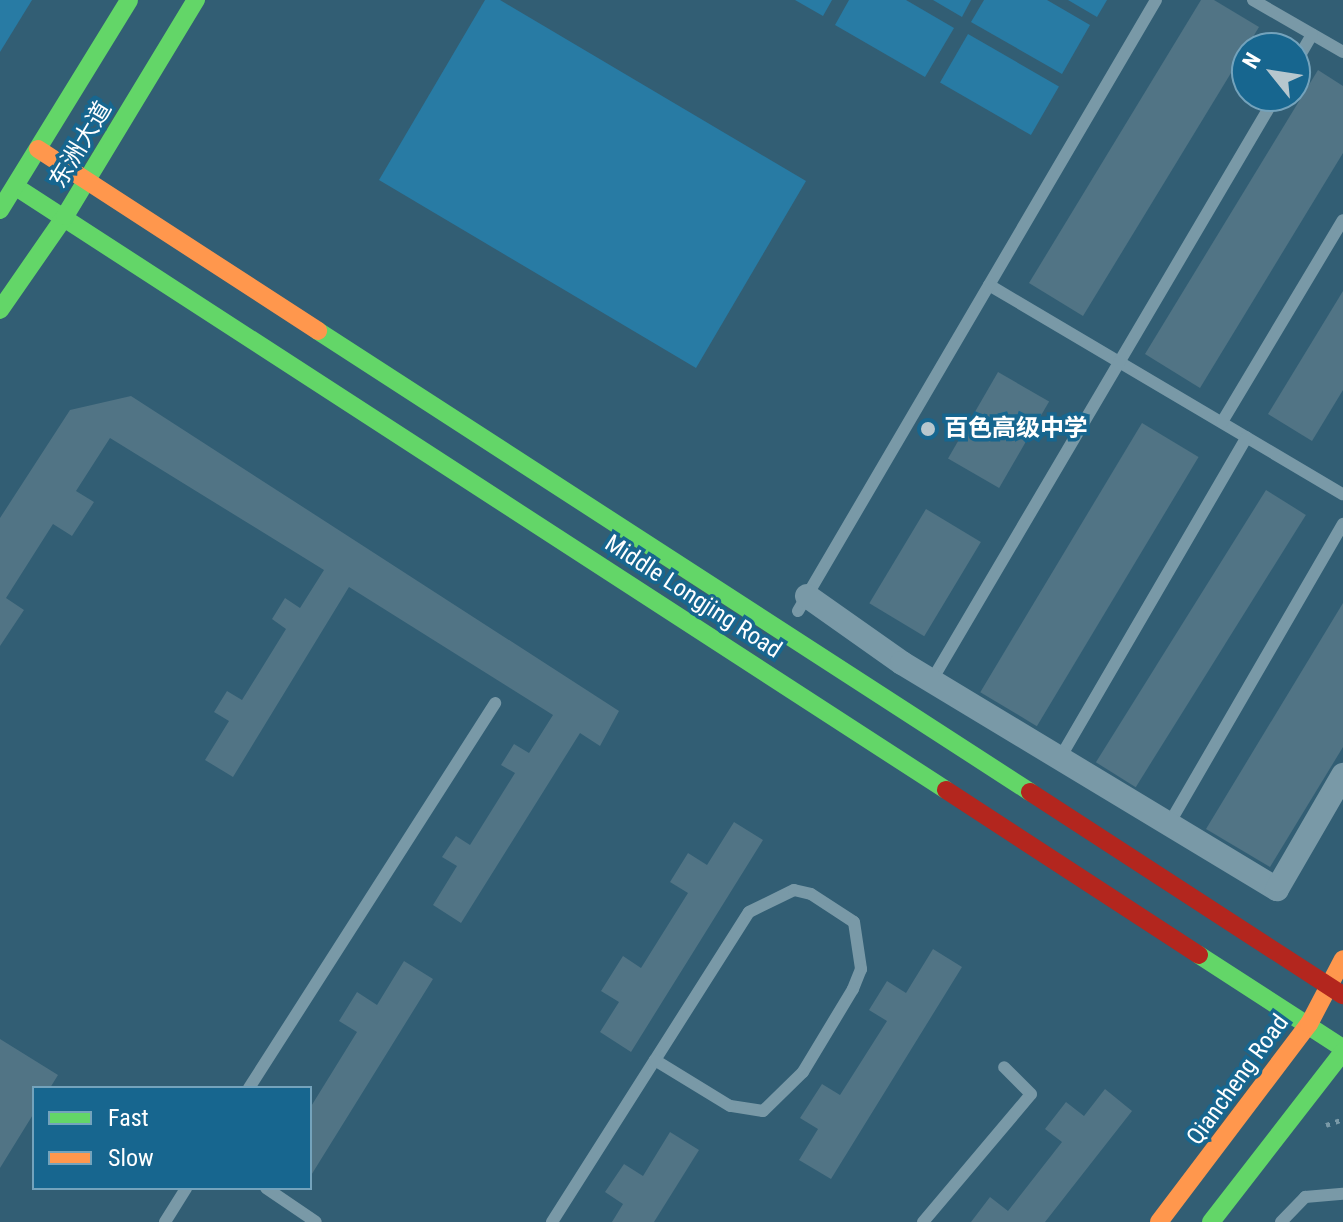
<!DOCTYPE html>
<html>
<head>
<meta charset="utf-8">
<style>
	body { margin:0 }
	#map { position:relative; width:1343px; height:1222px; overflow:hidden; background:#325e74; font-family:"Roboto Condensed","Noto Sans SC",sans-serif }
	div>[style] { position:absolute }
	.green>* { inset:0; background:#287ba4; transform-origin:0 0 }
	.building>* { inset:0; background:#517485; transform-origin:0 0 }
	.path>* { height:5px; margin-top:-2.5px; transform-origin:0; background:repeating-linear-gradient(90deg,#7999a7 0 4px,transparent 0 10px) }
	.lane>* { height:12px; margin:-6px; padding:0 6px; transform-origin:6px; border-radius:6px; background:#7999a7 }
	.street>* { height:24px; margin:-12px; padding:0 12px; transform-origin:12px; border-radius:12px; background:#7999a7 }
	.fast>* { height:18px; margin:-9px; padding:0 9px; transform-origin:9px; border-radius:9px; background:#63d668 }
	.slow>* { height:18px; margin:-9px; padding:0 9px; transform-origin:9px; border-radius:9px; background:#ff974d }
	.jam>* { height:18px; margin:-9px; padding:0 9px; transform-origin:9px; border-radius:9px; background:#b3261e }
	.dots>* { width:22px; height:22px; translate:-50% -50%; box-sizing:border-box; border:4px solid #17668f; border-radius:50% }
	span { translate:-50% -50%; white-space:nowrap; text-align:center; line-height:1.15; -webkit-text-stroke:7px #17668f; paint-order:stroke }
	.street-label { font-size:24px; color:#fff }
	.poi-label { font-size:24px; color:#fff; font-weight:700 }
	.left { translate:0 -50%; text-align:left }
	.legend { position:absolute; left:32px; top:1086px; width:280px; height:104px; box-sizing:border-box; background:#17668f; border:2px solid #74a3bc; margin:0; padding:10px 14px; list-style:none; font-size:24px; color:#fff }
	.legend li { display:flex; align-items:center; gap:16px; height:40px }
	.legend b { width:40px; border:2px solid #74a3bc }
	.north { position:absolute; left:1231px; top:32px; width:80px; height:80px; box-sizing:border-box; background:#17668f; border:2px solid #74a3bc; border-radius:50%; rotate:300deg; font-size:22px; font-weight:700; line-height:32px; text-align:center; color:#fff }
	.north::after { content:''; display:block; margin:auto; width:28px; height:36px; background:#b7c7ce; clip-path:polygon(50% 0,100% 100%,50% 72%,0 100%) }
</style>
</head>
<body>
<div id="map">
	<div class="green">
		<div style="clip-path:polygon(0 0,32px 0,0 52px)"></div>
		<div style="clip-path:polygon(485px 0,500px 0,806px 181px,696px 368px,379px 180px)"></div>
		<div style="clip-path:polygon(795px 0,832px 0,823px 16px)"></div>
		<div style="clip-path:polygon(849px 0,906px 0,954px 28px,925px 77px,835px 25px)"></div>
		<div style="clip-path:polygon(933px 0,971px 0,962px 17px)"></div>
		<div style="clip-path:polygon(984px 0,1047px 0,1090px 25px,1062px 74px,971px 22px)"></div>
		<div style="clip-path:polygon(1068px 0,1107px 0,1097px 17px)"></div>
		<div style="left:968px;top:34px;width:105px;height:56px;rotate:30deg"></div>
	</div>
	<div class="building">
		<div style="clip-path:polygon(1201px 0,1214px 0,1259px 27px,1083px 316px,1029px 283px)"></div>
		<div style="clip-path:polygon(1318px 70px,1343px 86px,1343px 153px,1200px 388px,1145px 354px)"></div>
		<div style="clip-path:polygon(1343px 291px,1343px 390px,1312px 441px,1268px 414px)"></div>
		<div style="left:998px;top:372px;width:59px;height:100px;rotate:30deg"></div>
		<div style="clip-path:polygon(131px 396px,619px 711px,600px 746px,580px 733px,461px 923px,433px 905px,457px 866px,442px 857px,456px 836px,470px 845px,515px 773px,501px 765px,514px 744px,529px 753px,553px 715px,349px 587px,233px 777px,205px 760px,229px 721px,214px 712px,227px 691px,242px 700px,286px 629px,272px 619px,285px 598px,300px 608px,324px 570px,110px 438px,76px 491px,94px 502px,72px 536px,53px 524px,6px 598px,24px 610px,0 646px,0 518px,70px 410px)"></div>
		<div style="left:1142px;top:423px;width:66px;height:314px;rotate:31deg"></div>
		<div style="left:1266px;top:490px;width:47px;height:321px;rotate:32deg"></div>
		<div style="left:926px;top:509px;width:64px;height:110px;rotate:31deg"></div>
		<div style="clip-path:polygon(1343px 603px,1343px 747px,1270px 867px,1206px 829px)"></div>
		<div style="clip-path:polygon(734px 822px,763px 840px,631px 1052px,600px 1032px,619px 1002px,601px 991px,623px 956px,641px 968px,688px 893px,670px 882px,688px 853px,707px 865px)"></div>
		<div style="clip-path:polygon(933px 949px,962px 967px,831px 1179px,799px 1160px,818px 1129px,800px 1118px,822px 1084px,840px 1095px,887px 1021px,869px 1010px,887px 981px,906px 993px)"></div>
		<div style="clip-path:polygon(404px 961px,433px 979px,310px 1177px,310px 1108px,357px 1032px,339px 1021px,357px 992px,377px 1005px)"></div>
		<div style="clip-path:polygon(0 1039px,58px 1075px,50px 1088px,34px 1088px,34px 1113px,0 1168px)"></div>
		<div style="clip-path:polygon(1105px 1089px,1132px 1111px,1045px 1222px,971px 1222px,990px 1197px,1008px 1211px,1062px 1142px,1045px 1129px,1066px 1102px,1084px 1116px)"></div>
		<div style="clip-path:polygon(670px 1132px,699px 1150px,654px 1222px,612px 1222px,623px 1204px,605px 1192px,624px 1164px,643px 1176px)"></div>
	</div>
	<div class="path">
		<div style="left:1326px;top:1125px;width:18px;rotate:-19deg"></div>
	</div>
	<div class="lane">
		<div style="left:1253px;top:0;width:104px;rotate:30deg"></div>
		<div style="left:1295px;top:64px;width:34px;rotate:-60deg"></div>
		<div style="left:989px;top:285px;width:411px;rotate:30.6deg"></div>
		<div style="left:1222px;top:422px;width:235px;rotate:-59.1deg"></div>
		<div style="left:798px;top:611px;width:708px;rotate:-59.63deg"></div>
		<div style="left:932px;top:680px;width:678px;rotate:-59.5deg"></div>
		<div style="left:1060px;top:758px;width:371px;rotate:-59.8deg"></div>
		<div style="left:1169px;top:824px;width:347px;rotate:-59.9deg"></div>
		<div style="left:249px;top:1088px;width:457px;rotate:-57.4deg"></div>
		<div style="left:266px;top:1188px;width:60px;rotate:34.2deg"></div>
		<div style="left:165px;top:1222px;width:40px;rotate:-58deg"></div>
		<div style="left:552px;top:1222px;width:192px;rotate:-57.6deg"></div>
		<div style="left:655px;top:1060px;width:175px;rotate:-57.6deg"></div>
		<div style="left:749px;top:912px;width:50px;rotate:-26.1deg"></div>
		<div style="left:794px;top:890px;width:17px;rotate:13deg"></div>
		<div style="left:811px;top:894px;width:51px;rotate:33.1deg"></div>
		<div style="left:854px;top:922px;width:48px;rotate:81.5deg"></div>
		<div style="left:861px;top:969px;width:22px;rotate:112deg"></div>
		<div style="left:853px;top:989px;width:97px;rotate:121.1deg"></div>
		<div style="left:803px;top:1072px;width:56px;rotate:135.7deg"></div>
		<div style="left:763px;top:1111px;width:33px;rotate:-171deg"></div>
		<div style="left:730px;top:1106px;width:88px;rotate:-148.5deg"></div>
		<div style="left:923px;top:1222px;width:167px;rotate:-49.8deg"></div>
		<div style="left:1031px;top:1094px;width:38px;rotate:-135deg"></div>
		<div style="left:1281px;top:1222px;width:35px;rotate:-46deg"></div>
		<div style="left:1305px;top:1197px;width:38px;rotate:-5deg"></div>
	</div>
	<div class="street">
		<div style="left:807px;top:596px;width:116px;rotate:35.2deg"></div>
		<div style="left:902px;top:663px;width:438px;rotate:31.1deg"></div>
		<div style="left:1277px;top:889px;width:132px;rotate:-59.9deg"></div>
	</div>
	<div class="fast">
		<div style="left:16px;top:187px;width:1108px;rotate:32.96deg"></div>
		<div style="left:0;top:210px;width:246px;rotate:-58.4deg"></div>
		<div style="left:0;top:310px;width:114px;rotate:-55.3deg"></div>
		<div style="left:65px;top:216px;width:253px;rotate:-58.8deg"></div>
		<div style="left:318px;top:331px;width:848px;rotate:32.92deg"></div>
		<div style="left:1199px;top:955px;width:171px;rotate:32.9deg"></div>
		<div style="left:1211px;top:1222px;width:215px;rotate:-52.2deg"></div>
	</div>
	<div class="slow">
		<div style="left:38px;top:149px;width:334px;rotate:33deg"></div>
		<div style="left:1159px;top:1222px;width:248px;rotate:-52.9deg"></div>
		<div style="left:1309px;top:1024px;width:73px;rotate:-62.4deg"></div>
	</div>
	<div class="jam">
		<div style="left:946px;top:790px;width:302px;rotate:33.1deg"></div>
		<div style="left:1030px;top:792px;width:373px;rotate:33deg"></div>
	</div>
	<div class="dots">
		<div style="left:928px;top:429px;background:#b7c7ce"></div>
	</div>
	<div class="street-label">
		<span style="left:81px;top:145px;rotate:-59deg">东洲大道</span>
		<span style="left:693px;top:597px;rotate:33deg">Middle Longjing Road</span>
		<span style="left:1238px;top:1080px;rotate:-54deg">Qiancheng Road</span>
	</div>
	<div class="poi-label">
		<span class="left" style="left:944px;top:429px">百色高级中学</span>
	</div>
	<ul class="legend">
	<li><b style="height:10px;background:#63d668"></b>Fast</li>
	<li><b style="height:10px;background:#ff974d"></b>Slow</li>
	</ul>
	<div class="north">N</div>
</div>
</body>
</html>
